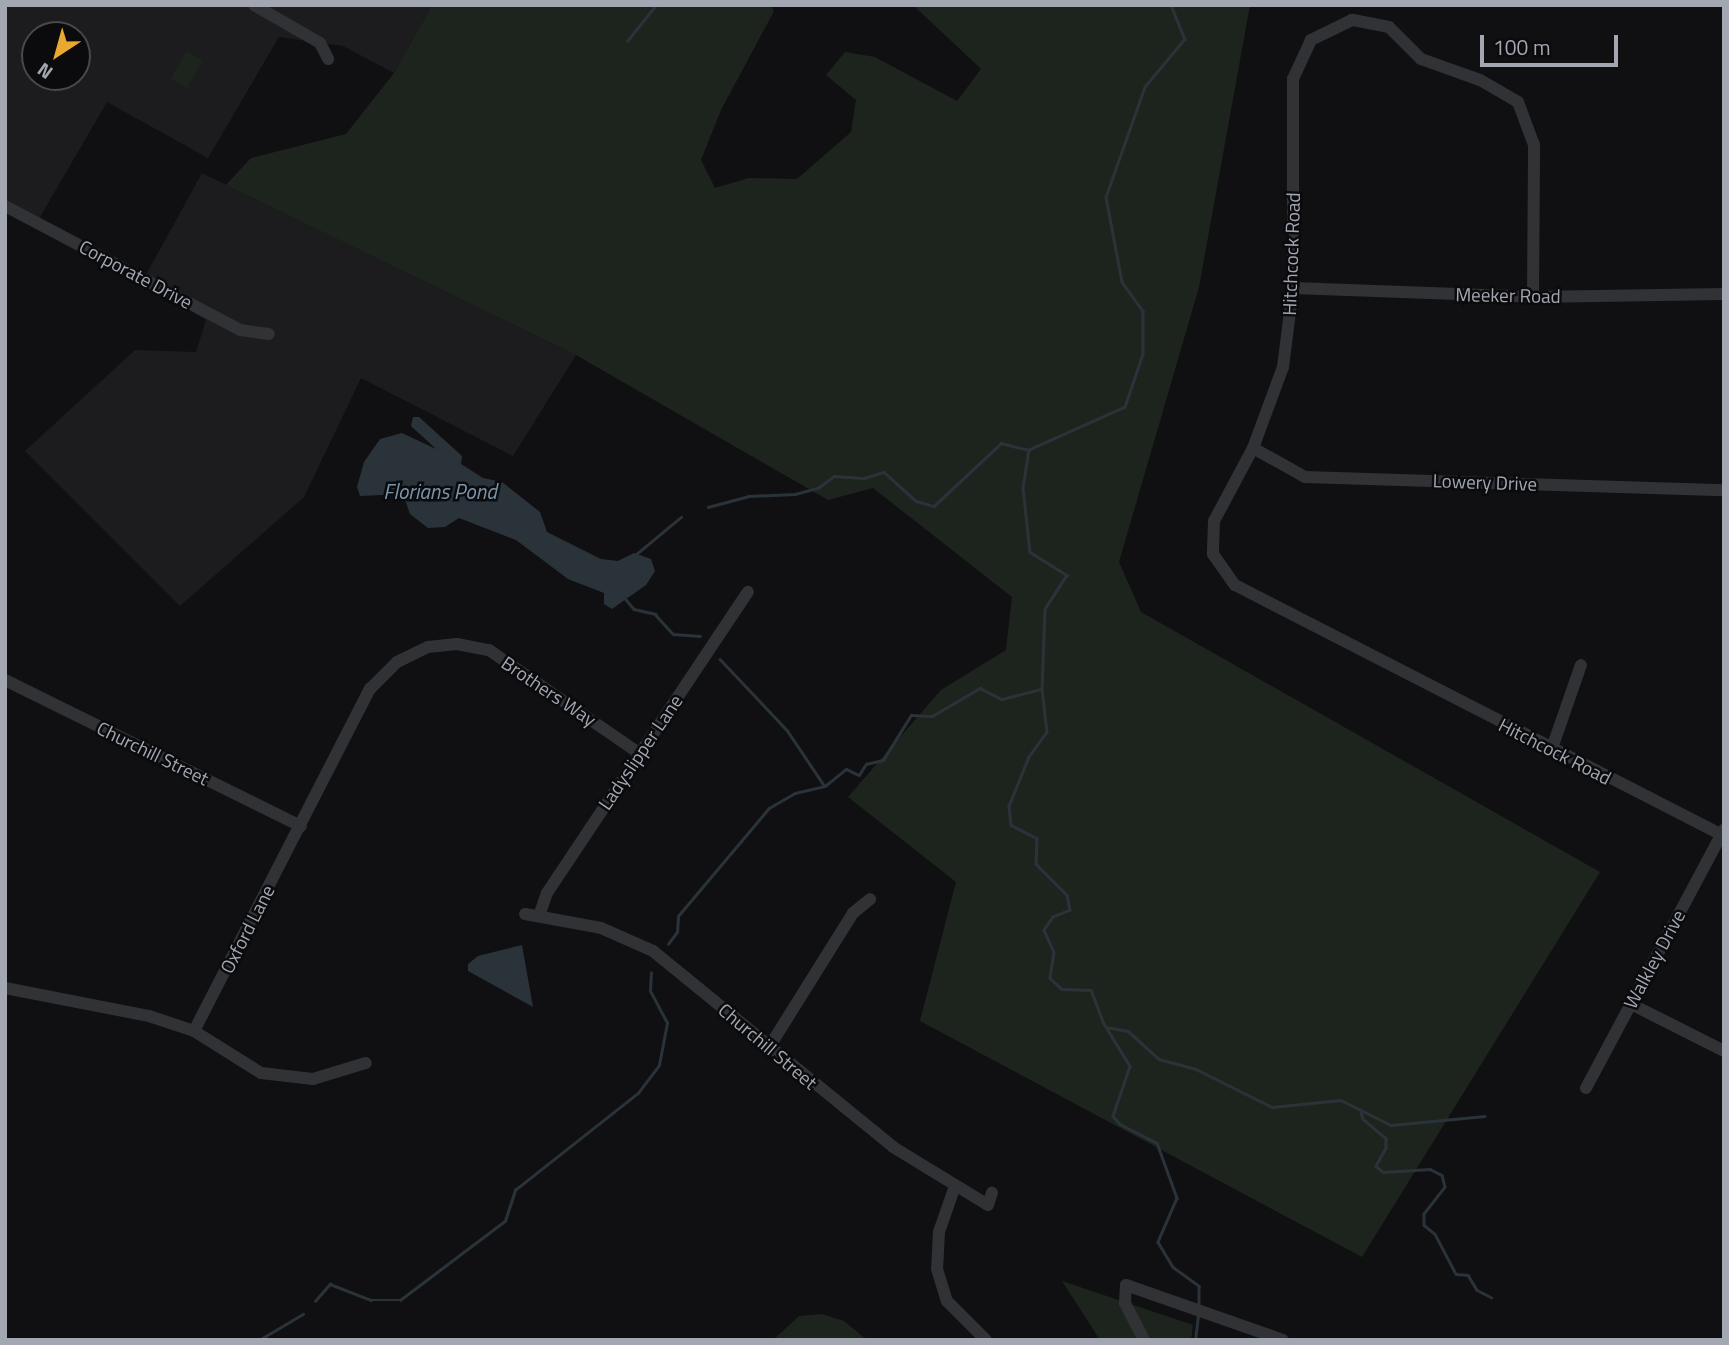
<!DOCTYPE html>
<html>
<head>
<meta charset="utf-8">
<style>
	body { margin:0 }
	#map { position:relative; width:1729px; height:1345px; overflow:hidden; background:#101012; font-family:"Titillium Web",sans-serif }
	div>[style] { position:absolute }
	.built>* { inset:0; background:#1c1c1f }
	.green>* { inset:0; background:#1d241e; transform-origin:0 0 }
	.water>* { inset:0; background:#2a3339 }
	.stream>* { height:2.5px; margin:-1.25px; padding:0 1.25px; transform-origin:1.25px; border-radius:1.25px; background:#2a3339 }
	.minor>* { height:12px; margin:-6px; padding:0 6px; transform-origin:6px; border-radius:6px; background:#313236 }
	span { translate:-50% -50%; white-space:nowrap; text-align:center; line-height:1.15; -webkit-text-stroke:5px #0b0b0d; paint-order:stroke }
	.street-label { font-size:19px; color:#a2a7b2 }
	.water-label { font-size:21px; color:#7996ac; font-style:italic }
	.frame { position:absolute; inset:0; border:7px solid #a2a7b2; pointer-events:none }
	.north { position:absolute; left:21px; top:21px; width:70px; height:70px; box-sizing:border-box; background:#0b0b0d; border:2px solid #47494f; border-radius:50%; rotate:216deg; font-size:19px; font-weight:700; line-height:28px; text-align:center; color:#a2a7b2 }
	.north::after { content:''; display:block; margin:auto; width:24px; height:32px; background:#eaa830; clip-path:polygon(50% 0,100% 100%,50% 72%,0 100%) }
	.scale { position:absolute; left:1480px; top:35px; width:138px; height:32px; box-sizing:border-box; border:4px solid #a2a7b2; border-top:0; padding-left:9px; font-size:21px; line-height:24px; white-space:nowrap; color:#a2a7b2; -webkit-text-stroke:5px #0b0b0d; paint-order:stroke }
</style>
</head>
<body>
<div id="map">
	<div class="built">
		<div style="clip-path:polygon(evenodd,5px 5px,432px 5px,394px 73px,343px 46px,279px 37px,208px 158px,107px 102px,39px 219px,5px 201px,5px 5px,35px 35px,77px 35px,77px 77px,35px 77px,35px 35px)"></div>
		<div style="clip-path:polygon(202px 173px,576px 355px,513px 456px,361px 378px,304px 497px,180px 606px,25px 451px,135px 350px,196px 352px,206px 320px,142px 282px)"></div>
	</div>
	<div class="green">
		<div style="clip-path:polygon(432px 5px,771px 5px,774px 11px,721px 110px,701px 160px,715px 188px,749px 178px,797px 179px,851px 132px,856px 100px,826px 75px,845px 52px,875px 57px,957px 101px,981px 69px,913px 5px,1250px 5px,1199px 287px,1119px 562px,1141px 612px,1600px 872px,1362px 1257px,920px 1021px,956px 882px,848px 797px,941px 690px,1006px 650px,1012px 597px,873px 488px,828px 500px,576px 355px,226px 185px,251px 158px,346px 134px,394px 73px)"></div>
		<div style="left:186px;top:51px;width:19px;height:32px;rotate:28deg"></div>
		<div style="clip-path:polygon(1062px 1281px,1193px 1325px,1191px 1340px,1100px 1340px)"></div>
		<div style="clip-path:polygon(822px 1314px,844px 1321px,867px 1340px,773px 1340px,799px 1316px)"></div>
	</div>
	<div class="water">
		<div style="clip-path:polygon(413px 417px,419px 417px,462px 456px,461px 464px,483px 478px,502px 482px,540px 512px,547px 532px,601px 559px,618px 561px,634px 553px,651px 559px,655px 571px,646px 585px,612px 609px,604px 604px,604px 593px,568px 579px,516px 540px,459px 518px,445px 527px,428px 528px,410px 514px,403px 494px,360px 496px,357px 487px,364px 462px,380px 439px,402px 433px,436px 449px,411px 426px)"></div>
		<div style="clip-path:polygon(522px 945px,533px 1007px,468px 971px,468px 964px,478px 956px)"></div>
	</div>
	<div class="stream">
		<div style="left:1171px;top:5px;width:37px;rotate:68deg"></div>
		<div style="left:1185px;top:39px;width:62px;rotate:129.8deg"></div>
		<div style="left:1145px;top:87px;width:117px;rotate:109.5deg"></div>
		<div style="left:1106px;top:197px;width:86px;rotate:79.3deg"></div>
		<div style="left:1122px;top:282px;width:36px;rotate:54deg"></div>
		<div style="left:1143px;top:311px;width:43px;rotate:90deg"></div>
		<div style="left:1143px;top:354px;width:56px;rotate:108.8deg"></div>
		<div style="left:1125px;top:407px;width:105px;rotate:155.9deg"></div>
		<div style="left:1029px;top:450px;width:38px;rotate:99deg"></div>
		<div style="left:1023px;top:488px;width:64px;rotate:83.8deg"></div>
		<div style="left:1030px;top:552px;width:44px;rotate:31.9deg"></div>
		<div style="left:1067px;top:575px;width:40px;rotate:122.9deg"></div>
		<div style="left:1045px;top:609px;width:80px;rotate:92.1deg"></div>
		<div style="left:1042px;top:689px;width:43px;rotate:83.4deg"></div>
		<div style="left:1047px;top:732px;width:31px;rotate:126deg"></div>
		<div style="left:1029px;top:757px;width:53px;rotate:112.2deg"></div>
		<div style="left:1009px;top:806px;width:19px;rotate:84deg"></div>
		<div style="left:1011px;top:825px;width:29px;rotate:27deg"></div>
		<div style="left:1037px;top:838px;width:26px;rotate:92deg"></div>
		<div style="left:1036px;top:864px;width:44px;rotate:45deg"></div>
		<div style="left:1067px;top:895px;width:15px;rotate:79deg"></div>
		<div style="left:1070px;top:910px;width:18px;rotate:158deg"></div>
		<div style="left:1053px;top:917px;width:16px;rotate:125deg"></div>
		<div style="left:1044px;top:930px;width:24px;rotate:66deg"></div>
		<div style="left:1054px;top:952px;width:26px;rotate:99deg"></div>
		<div style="left:1050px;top:978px;width:16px;rotate:43deg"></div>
		<div style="left:1062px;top:989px;width:29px;rotate:2deg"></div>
		<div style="left:1091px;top:990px;width:34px;rotate:69deg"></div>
		<div style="left:1103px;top:1022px;width:52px;rotate:58.5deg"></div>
		<div style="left:1130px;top:1066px;width:53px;rotate:108.8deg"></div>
		<div style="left:1113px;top:1116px;width:11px;rotate:49deg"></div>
		<div style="left:1120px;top:1124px;width:42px;rotate:27.2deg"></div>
		<div style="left:1157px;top:1143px;width:59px;rotate:70deg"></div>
		<div style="left:1177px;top:1198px;width:48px;rotate:113.4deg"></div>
		<div style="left:1158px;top:1242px;width:29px;rotate:59deg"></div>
		<div style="left:1173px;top:1267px;width:32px;rotate:36deg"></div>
		<div style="left:1199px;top:1286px;width:20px;rotate:90deg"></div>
		<div style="left:627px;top:41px;width:46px;rotate:-51.1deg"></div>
		<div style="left:708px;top:507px;width:42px;rotate:-15deg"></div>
		<div style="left:749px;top:496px;width:46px;rotate:-2.5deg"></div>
		<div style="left:795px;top:494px;width:24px;rotate:-15deg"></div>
		<div style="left:818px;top:488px;width:20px;rotate:-37deg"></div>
		<div style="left:834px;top:476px;width:30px;rotate:4deg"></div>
		<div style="left:864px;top:478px;width:21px;rotate:-17deg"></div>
		<div style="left:884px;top:472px;width:43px;rotate:42.2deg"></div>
		<div style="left:916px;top:501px;width:19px;rotate:16deg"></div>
		<div style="left:934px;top:506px;width:92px;rotate:-43.2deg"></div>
		<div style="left:1001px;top:443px;width:29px;rotate:14deg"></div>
		<div style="left:634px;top:556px;width:61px;rotate:-39.7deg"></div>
		<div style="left:623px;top:596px;width:17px;rotate:50deg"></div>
		<div style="left:634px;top:609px;width:22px;rotate:13deg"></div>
		<div style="left:655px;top:614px;width:27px;rotate:48deg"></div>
		<div style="left:673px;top:634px;width:27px;rotate:4deg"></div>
		<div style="left:720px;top:659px;width:98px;rotate:46.7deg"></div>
		<div style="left:787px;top:730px;width:66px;rotate:56.1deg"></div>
		<div style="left:668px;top:944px;width:15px;rotate:-53deg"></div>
		<div style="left:677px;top:932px;width:16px;rotate:-86deg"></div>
		<div style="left:678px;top:916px;width:141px;rotate:-49.9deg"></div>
		<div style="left:769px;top:808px;width:30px;rotate:-30deg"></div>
		<div style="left:795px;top:793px;width:31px;rotate:-13deg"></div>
		<div style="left:825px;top:786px;width:27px;rotate:-39deg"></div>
		<div style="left:846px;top:769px;width:14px;rotate:25deg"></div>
		<div style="left:859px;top:775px;width:13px;rotate:-58deg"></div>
		<div style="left:866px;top:764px;width:17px;rotate:-13deg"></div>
		<div style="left:883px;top:760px;width:53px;rotate:-58.1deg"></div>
		<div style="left:911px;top:715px;width:21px;rotate:3deg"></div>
		<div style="left:932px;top:716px;width:56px;rotate:-30.3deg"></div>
		<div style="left:980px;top:688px;width:25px;rotate:27deg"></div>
		<div style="left:1002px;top:699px;width:40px;rotate:-14.4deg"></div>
		<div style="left:1106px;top:1027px;width:22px;rotate:10deg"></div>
		<div style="left:1128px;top:1031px;width:42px;rotate:42.1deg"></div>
		<div style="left:1159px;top:1059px;width:38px;rotate:15deg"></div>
		<div style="left:1196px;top:1069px;width:85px;rotate:26.6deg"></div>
		<div style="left:1272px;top:1107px;width:69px;rotate:-5.8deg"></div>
		<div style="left:1341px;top:1100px;width:56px;rotate:26.6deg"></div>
		<div style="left:1391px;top:1125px;width:94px;rotate:-5.5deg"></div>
		<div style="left:1360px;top:1109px;width:10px;rotate:73deg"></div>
		<div style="left:1363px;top:1119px;width:30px;rotate:40deg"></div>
		<div style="left:1386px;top:1138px;width:10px;rotate:90deg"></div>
		<div style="left:1386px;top:1148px;width:21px;rotate:119deg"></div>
		<div style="left:1376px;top:1166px;width:9px;rotate:41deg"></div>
		<div style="left:1383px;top:1172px;width:47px;rotate:-3.7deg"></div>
		<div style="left:1430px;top:1169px;width:13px;rotate:27deg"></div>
		<div style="left:1442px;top:1175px;width:12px;rotate:76deg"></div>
		<div style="left:1445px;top:1187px;width:34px;rotate:128deg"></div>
		<div style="left:1424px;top:1214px;width:11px;rotate:90deg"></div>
		<div style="left:1424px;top:1225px;width:14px;rotate:39deg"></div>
		<div style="left:1435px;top:1234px;width:45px;rotate:62.3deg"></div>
		<div style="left:1456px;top:1274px;width:12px;rotate:5deg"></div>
		<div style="left:1468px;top:1275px;width:17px;rotate:59deg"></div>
		<div style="left:1477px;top:1290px;width:16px;rotate:27deg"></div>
		<div style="left:315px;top:1301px;width:23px;rotate:-49deg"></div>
		<div style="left:330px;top:1284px;width:44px;rotate:21.3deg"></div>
		<div style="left:371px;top:1300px;width:29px"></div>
		<div style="left:400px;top:1300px;width:131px;rotate:-37deg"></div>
		<div style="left:505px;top:1221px;width:33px;rotate:-72deg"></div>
		<div style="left:515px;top:1190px;width:157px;rotate:-38.3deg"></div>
		<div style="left:638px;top:1093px;width:35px;rotate:-53deg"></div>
		<div style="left:659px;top:1065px;width:43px;rotate:-79.2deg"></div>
		<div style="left:667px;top:1023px;width:36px;rotate:-118deg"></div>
		<div style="left:650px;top:991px;width:18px;rotate:-87deg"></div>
		<div style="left:259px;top:1340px;width:51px;rotate:-30.6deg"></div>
		<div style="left:1195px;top:1340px;width:24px;rotate:-83deg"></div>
	</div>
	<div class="minor">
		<div style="left:254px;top:5px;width:76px;rotate:29.9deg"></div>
		<div style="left:320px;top:43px;width:18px;rotate:63deg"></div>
		<div style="left:5px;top:206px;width:266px;rotate:27.8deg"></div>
		<div style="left:240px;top:330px;width:29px;rotate:8deg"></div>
		<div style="left:1293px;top:288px;width:240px;rotate:2.1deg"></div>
		<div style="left:1533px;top:297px;width:191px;rotate:-0.9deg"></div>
		<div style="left:1533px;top:297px;width:152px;rotate:-89.6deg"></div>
		<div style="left:1534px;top:145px;width:46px;rotate:-110.4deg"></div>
		<div style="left:1518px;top:102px;width:44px;rotate:-149.9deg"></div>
		<div style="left:1480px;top:80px;width:63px;rotate:-160.4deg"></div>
		<div style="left:1421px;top:59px;width:45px;rotate:-135deg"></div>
		<div style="left:1389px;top:27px;width:38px;rotate:-169deg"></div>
		<div style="left:1352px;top:20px;width:46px;rotate:154deg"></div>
		<div style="left:1311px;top:40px;width:43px;rotate:114.8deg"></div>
		<div style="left:1293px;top:79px;width:209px;rotate:90deg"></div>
		<div style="left:1293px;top:288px;width:80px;rotate:97.2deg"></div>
		<div style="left:1283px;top:367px;width:86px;rotate:110.3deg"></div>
		<div style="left:1253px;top:448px;width:83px;rotate:118.1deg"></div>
		<div style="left:1214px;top:521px;width:33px;rotate:92deg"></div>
		<div style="left:1213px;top:554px;width:38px;rotate:55deg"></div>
		<div style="left:1235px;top:585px;width:550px;rotate:27.17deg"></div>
		<div style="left:1253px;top:448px;width:60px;rotate:29.1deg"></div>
		<div style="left:1305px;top:477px;width:419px;rotate:1.8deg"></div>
		<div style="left:5px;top:680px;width:330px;rotate:26.3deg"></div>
		<div style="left:1551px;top:751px;width:91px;rotate:-70.8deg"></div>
		<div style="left:525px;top:914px;width:77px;rotate:10.4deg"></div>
		<div style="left:601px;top:928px;width:57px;rotate:23.9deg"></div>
		<div style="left:653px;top:951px;width:310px;rotate:39.2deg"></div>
		<div style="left:893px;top:1147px;width:111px;rotate:31.4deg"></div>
		<div style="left:988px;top:1205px;width:13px;rotate:-72deg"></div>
		<div style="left:539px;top:916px;width:24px;rotate:-71deg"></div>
		<div style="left:547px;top:893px;width:362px;rotate:-56.3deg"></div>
		<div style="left:5px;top:988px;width:147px;rotate:11deg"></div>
		<div style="left:149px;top:1016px;width:47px;rotate:18.4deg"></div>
		<div style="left:194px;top:1031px;width:79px;rotate:32.1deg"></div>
		<div style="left:261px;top:1073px;width:52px;rotate:6.6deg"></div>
		<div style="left:313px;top:1079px;width:55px;rotate:-16.8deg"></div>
		<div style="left:1631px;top:1004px;width:104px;rotate:26.8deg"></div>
		<div style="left:194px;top:1031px;width:385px;rotate:-62.8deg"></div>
		<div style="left:370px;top:689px;width:38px;rotate:-45deg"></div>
		<div style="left:397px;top:662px;width:34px;rotate:-26deg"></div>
		<div style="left:428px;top:647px;width:29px;rotate:-6deg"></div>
		<div style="left:457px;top:644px;width:33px;rotate:11deg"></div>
		<div style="left:489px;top:650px;width:182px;rotate:34.5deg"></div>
		<div style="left:768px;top:1049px;width:160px;rotate:-58deg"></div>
		<div style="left:853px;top:913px;width:22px;rotate:-39deg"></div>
		<div style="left:1586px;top:1088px;width:293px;rotate:-61.9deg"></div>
		<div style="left:955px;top:1186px;width:49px;rotate:109.2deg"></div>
		<div style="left:939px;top:1232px;width:37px;rotate:93deg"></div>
		<div style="left:937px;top:1269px;width:34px;rotate:73deg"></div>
		<div style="left:947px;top:1301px;width:55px;rotate:45deg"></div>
		<div style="left:1144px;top:1340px;width:42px;rotate:-117.2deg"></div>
		<div style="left:1125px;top:1303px;width:18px;rotate:-87deg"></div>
		<div style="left:1126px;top:1285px;width:166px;rotate:19.3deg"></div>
	</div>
	<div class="street-label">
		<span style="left:1291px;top:254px;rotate:-88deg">Hitchcock Road</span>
		<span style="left:136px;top:274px;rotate:28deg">Corporate Drive</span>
		<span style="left:1508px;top:295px;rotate:1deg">Meeker Road</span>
		<span style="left:1485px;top:482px;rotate:2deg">Lowery Drive</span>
		<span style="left:549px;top:691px;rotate:34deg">Brothers Way</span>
		<span style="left:1555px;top:751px;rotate:27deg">Hitchcock Road</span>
		<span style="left:640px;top:752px;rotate:-56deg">Ladyslipper Lane</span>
		<span style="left:153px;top:753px;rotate:26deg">Churchill Street</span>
		<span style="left:247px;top:929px;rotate:-63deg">Oxford Lane</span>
		<span style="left:1654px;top:959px;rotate:-62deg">Walkley Drive</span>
		<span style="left:768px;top:1046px;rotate:40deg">Churchill Street</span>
	</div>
	<div class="water-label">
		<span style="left:440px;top:491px">Florians Pond</span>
	</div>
	<div class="frame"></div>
	<div class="north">N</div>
	<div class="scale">100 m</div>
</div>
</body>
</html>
